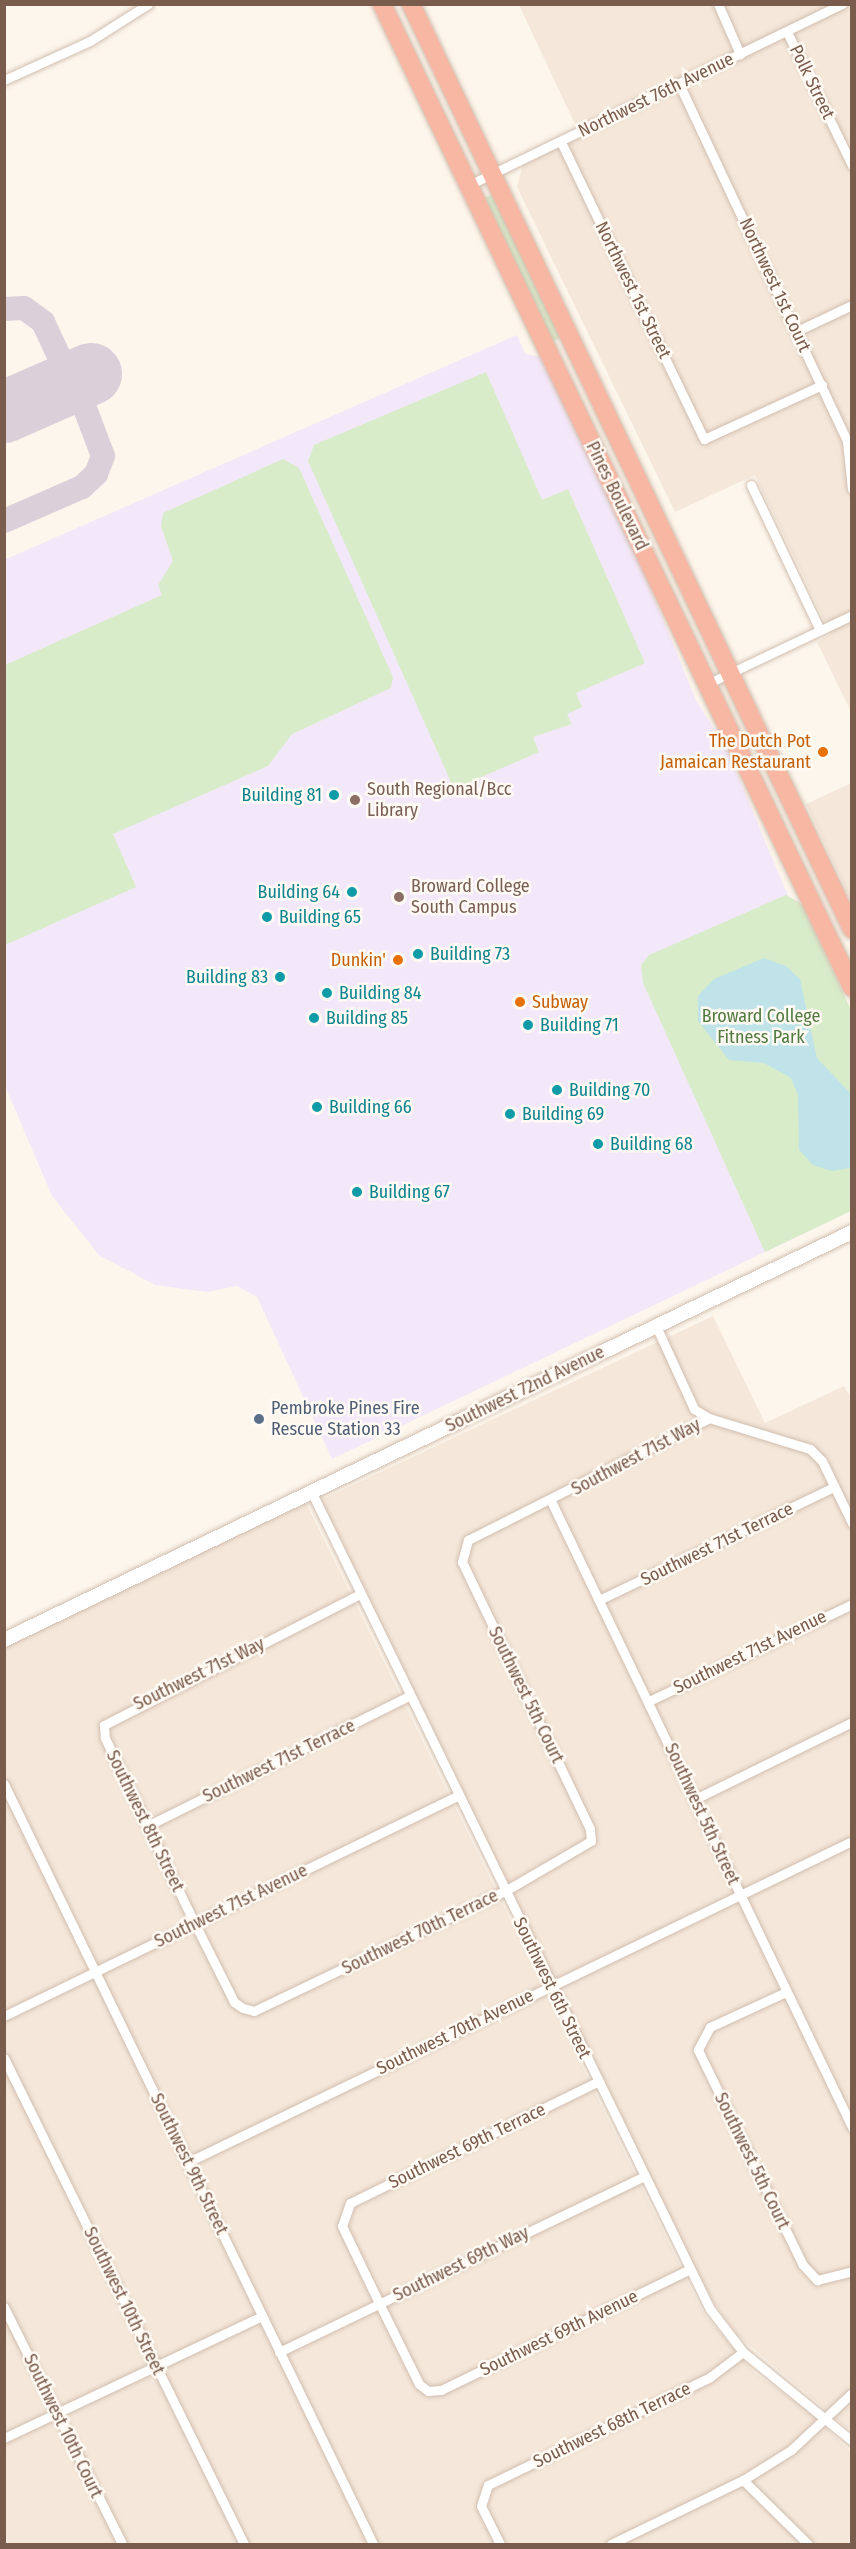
<!DOCTYPE html>
<html>
<head>
<meta charset="utf-8">
<style>
	body { margin:0 }
	#map { position:relative; width:856px; height:2549px; overflow:hidden; background:#fdf6ec; font-family:"Fira Sans Condensed",sans-serif }
	div>[style] { position:absolute }
	.residential>* { inset:0; background:#f5e8da }
	.education>* { inset:0; background:#f3e8fa }
	.green>* { inset:0; background:#d8ecc9; transform-origin:0 0 }
	.water>* { inset:0; background:#bfe3e8 }
	.taxiway>* { height:24px; margin:-12px; padding:0 12px; transform-origin:12px; border-radius:12px; background:#dbcfda }
	.runway>* { height:62px; margin:-31px; padding:0 31px; transform-origin:31px; border-radius:31px; background:#dbcfda }
	.roads { filter:drop-shadow(0 0 2px #d1beb0) drop-shadow(0 0 2px #d1beb0) }
	.street>* { height:9px; margin:-4.5px; padding:0 4.5px; transform-origin:4.5px; border-radius:4.5px; background:#fff }
	.secondary>* { height:14px; margin:-7px; padding:0 7px; transform-origin:7px; border-radius:7px; background:#fff }
	.highway>* { height:18px; margin:-9px; padding:0 9px; transform-origin:9px; border-radius:9px; background:#f7b7a3 }
	.dots>* { width:16px; height:16px; translate:-50% -50%; box-sizing:border-box; border:3px solid #fffaf3; border-radius:50% }
	span { translate:-50% -50%; white-space:nowrap; text-align:center; line-height:1.15; -webkit-text-stroke:5px #fffaf3; paint-order:stroke }
	.street-label { font-size:18px; color:#7a5c4d }
	.food-label { font-size:18px; color:#c56008 }
	.right { translate:-100% -50%; text-align:right }
	.left { translate:0 -50%; text-align:left }
	.education-label { font-size:18px; color:#785e54 }
	.culture-label { font-size:18px; color:#0d838f }
	.park-label { font-size:18px; color:#537a41 }
	.service-label { font-size:18px; color:#4e5e75 }
	.frame { position:absolute; inset:0; border:6px solid #7a5c4d; pointer-events:none }
</style>
</head>
<body>
<div id="map">
	<div class="residential">
		<div style="clip-path:polygon(519px 5px,851px 5px,851px 712px,817px 642px,831px 634px,755px 475px,675px 512px,517px 187px,523px 165px,581px 137px)"></div>
		<div style="clip-path:polygon(851px 783px,851px 900px,806px 804px)"></div>
		<div style="clip-path:polygon(713px 1316px,765px 1423px,844px 1386px,852px 1399px,851px 2431px,735px 2333px,701px 2283px,321px 1500px)"></div>
		<div style="clip-path:polygon(306px 1503px,703px 2313px,756px 2374px,806px 2409px,851px 2452px,851px 2544px,5px 2544px,5px 1645px)"></div>
	</div>
	<div class="education">
		<div style="clip-path:polygon(517px 335px,525px 354px,541px 357px,644px 573px,696px 700px,727px 750px,788px 896px,803px 907px,851px 1011px,851px 1211px,332px 1459px,257px 1297px,237px 1286px,207px 1292px,155px 1285px,99px 1255px,52px 1196px,5px 1086px,4px 560px)"></div>
	</div>
	<div class="green">
		<div style="left:495px;top:193px;width:159px;height:12px;rotate:65deg"></div>
		<div style="clip-path:polygon(486px 372px,542px 500px,568px 489px,645px 663px,576px 693px,582px 707px,567px 714px,572px 724px,533px 737px,539px 752px,454px 789px,308px 461px,314px 445px)"></div>
		<div style="clip-path:polygon(283px 459px,299px 468px,393px 677px,391px 688px,292px 734px,268px 766px,113px 834px,136px 887px,5px 945px,5px 665px,162px 595px,158px 585px,173px 561px,161px 526px,163px 513px)"></div>
		<div style="clip-path:polygon(786px 895px,802px 904px,851px 1010px,851px 1211px,765px 1252px,643px 983px,641px 965px,649px 955px)"></div>
	</div>
	<div class="water">
		<div style="clip-path:polygon(764px 958px,786px 966px,800px 979px,817px 1058px,851px 1094px,851px 1168px,832px 1171px,813px 1165px,799px 1150px,798px 1095px,791px 1078px,764px 1063px,729px 1060px,698px 1021px,698px 996px,714px 979px)"></div>
	</div>
	<div class="taxiway">
		<div style="left:4px;top:309px;width:20px;rotate:-3deg"></div>
		<div style="left:24px;top:308px;width:24px;rotate:36deg"></div>
		<div style="left:43px;top:322px;width:40px;rotate:65deg"></div>
		<div style="left:60px;top:358px;width:28px;rotate:82deg"></div>
		<div style="left:64px;top:386px;width:28px;rotate:45deg"></div>
		<div style="left:84px;top:406px;width:53px;rotate:69.2deg"></div>
		<div style="left:103px;top:456px;width:19px;rotate:111deg"></div>
		<div style="left:96px;top:474px;width:19px;rotate:137deg"></div>
		<div style="left:82px;top:487px;width:85px;rotate:156.4deg"></div>
	</div>
	<div class="runway">
		<div style="left:4px;top:412px;width:95px;rotate:-23.6deg"></div>
	</div>
	<div class="roads">
		<div class="street">
			<div style="left:718px;top:4px;width:55px;rotate:66.3deg"></div>
			<div style="left:787px;top:32px;width:148px;rotate:64deg"></div>
			<div style="left:4px;top:80px;width:94px;rotate:-24.4deg"></div>
			<div style="left:90px;top:41px;width:69px;rotate:-32.5deg"></div>
			<div style="left:680px;top:86px;width:392px;rotate:64.8deg"></div>
			<div style="left:847px;top:441px;width:48px;rotate:84.1deg"></div>
			<div style="left:561px;top:142px;width:330px;rotate:64.3deg"></div>
			<div style="left:704px;top:439px;width:130px;rotate:-24.6deg"></div>
			<div style="left:469px;top:185px;width:415px;rotate:-25.9deg"></div>
			<div style="left:797px;top:331px;width:61px;rotate:-25.3deg"></div>
			<div style="left:751px;top:485px;width:161px;rotate:64.6deg"></div>
			<div style="left:707px;top:684px;width:161px;rotate:-25.4deg"></div>
			<div style="left:656px;top:1326px;width:91px;rotate:65.4deg"></div>
			<div style="left:694px;top:1409px;width:17px;rotate:31deg"></div>
			<div style="left:311px;top:1491px;width:910px;rotate:64deg"></div>
			<div style="left:710px;top:2309px;width:54px;rotate:52.5deg"></div>
			<div style="left:743px;top:2352px;width:141px;rotate:39.2deg"></div>
			<div style="left:551px;top:1501px;width:695px;rotate:64.32deg"></div>
			<div style="left:360px;top:1594px;width:288px;rotate:152.9deg"></div>
			<div style="left:104px;top:1725px;width:13px;rotate:86deg"></div>
			<div style="left:105px;top:1738px;width:207px;rotate:64.2deg"></div>
			<div style="left:195px;top:1924px;width:87px;rotate:63.4deg"></div>
			<div style="left:234px;top:2002px;width:11px;rotate:34deg"></div>
			<div style="left:243px;top:2008px;width:11px;rotate:15deg"></div>
			<div style="left:254px;top:2011px;width:278px;rotate:-25.6deg"></div>
			<div style="left:505px;top:1891px;width:99px;rotate:-30.2deg"></div>
			<div style="left:591px;top:1841px;width:12px;rotate:-95deg"></div>
			<div style="left:590px;top:1829px;width:296px;rotate:-115.6deg"></div>
			<div style="left:462px;top:1562px;width:23px;rotate:-75deg"></div>
			<div style="left:468px;top:1540px;width:270px;rotate:-26.8deg"></div>
			<div style="left:709px;top:1418px;width:106px;rotate:17.1deg"></div>
			<div style="left:810px;top:1449px;width:17px;rotate:45deg"></div>
			<div style="left:822px;top:1461px;width:69px;rotate:64.2deg"></div>
			<div style="left:599px;top:1600px;width:261px;rotate:-25.7deg"></div>
			<div style="left:649px;top:1701px;width:225px;rotate:-25.5deg"></div>
			<div style="left:4px;top:1784px;width:845px;rotate:64.1deg"></div>
			<div style="left:695px;top:1799px;width:175px;rotate:-26.1deg"></div>
			<div style="left:149px;top:1825px;width:290px;rotate:-26.4deg"></div>
			<div style="left:786px;top:1992px;width:84px;rotate:155.3deg"></div>
			<div style="left:710px;top:2027px;width:26px;rotate:118deg"></div>
			<div style="left:698px;top:2050px;width:239px;rotate:64deg"></div>
			<div style="left:803px;top:2265px;width:21px;rotate:47deg"></div>
			<div style="left:817px;top:2280px;width:36px;rotate:-14deg"></div>
			<div style="left:4px;top:2016px;width:504px;rotate:-25.9deg"></div>
			<div style="left:4px;top:2058px;width:542px;rotate:63.72deg"></div>
			<div style="left:597px;top:2082px;width:275px;rotate:153.9deg"></div>
			<div style="left:350px;top:2203px;width:24px;rotate:109deg"></div>
			<div style="left:342px;top:2226px;width:85px;rotate:64.3deg"></div>
			<div style="left:379px;top:2303px;width:90px;rotate:63.7deg"></div>
			<div style="left:419px;top:2384px;width:11px;rotate:38deg"></div>
			<div style="left:428px;top:2391px;width:13px;rotate:-4deg"></div>
			<div style="left:441px;top:2390px;width:275px;rotate:-25.9deg"></div>
			<div style="left:188px;top:2162px;width:738px;rotate:-25.8deg"></div>
			<div style="left:4px;top:2307px;width:265px;rotate:63.5deg"></div>
			<div style="left:279px;top:2352px;width:404px;rotate:-25.7deg"></div>
			<div style="left:4px;top:2438px;width:285px;rotate:-25.3deg"></div>
			<div style="left:743px;top:2480px;width:91px;rotate:44.6deg"></div>
			<div style="left:500px;top:2544px;width:42px;rotate:-116.6deg"></div>
			<div style="left:481px;top:2506px;width:22px;rotate:-72deg"></div>
			<div style="left:488px;top:2485px;width:247px;rotate:-25.9deg"></div>
			<div style="left:710px;top:2377px;width:41px;rotate:-37.1deg"></div>
			<div style="left:611px;top:2544px;width:147px;rotate:-25.9deg"></div>
			<div style="left:743px;top:2480px;width:57px;rotate:-32deg"></div>
			<div style="left:791px;top:2450px;width:83px;rotate:-43.1deg"></div>
		</div>
		<div class="secondary">
			<div style="left:4px;top:1640px;width:941px;rotate:-25.69deg"></div>
		</div>
		<div class="highway">
			<div style="left:382px;top:4px;width:1090px;rotate:64.45deg"></div>
			<div style="left:411px;top:4px;width:1025px;rotate:64.51deg"></div>
		</div>
	</div>
	<div class="dots">
		<div style="left:823px;top:752px;background:#e8710a"></div>
		<div style="left:334px;top:795px;background:#0f9aa8"></div>
		<div style="left:355px;top:800px;background:#8d6e63"></div>
		<div style="left:352px;top:892px;background:#0f9aa8"></div>
		<div style="left:399px;top:897px;background:#8d6e63"></div>
		<div style="left:267px;top:917px;background:#0f9aa8"></div>
		<div style="left:418px;top:954px;background:#0f9aa8"></div>
		<div style="left:398px;top:960px;background:#e8710a"></div>
		<div style="left:280px;top:977px;background:#0f9aa8"></div>
		<div style="left:327px;top:993px;background:#0f9aa8"></div>
		<div style="left:520px;top:1002px;background:#e8710a"></div>
		<div style="left:314px;top:1018px;background:#0f9aa8"></div>
		<div style="left:528px;top:1025px;background:#0f9aa8"></div>
		<div style="left:557px;top:1090px;background:#0f9aa8"></div>
		<div style="left:317px;top:1107px;background:#0f9aa8"></div>
		<div style="left:510px;top:1114px;background:#0f9aa8"></div>
		<div style="left:598px;top:1144px;background:#0f9aa8"></div>
		<div style="left:357px;top:1192px;background:#0f9aa8"></div>
		<div style="left:259px;top:1419px;background:#5c6f8a"></div>
	</div>
	<div class="street-label">
		<span style="left:812px;top:82px;rotate:64deg">Polk Street</span>
		<span style="left:656px;top:95px;rotate:-26deg">Northwest 76th Avenue</span>
		<span style="left:775px;top:285px;rotate:65deg">Northwest 1st Court</span>
		<span style="left:633px;top:290px;rotate:64deg">Northwest 1st Street</span>
		<span style="left:617px;top:496px;rotate:64deg">Pines Boulevard</span>
		<span style="left:525px;top:1389px;rotate:-26deg">Southwest 72nd Avenue</span>
		<span style="left:636px;top:1457px;rotate:-28deg">Southwest 71st Way</span>
		<span style="left:717px;top:1544px;rotate:-26deg">Southwest 71st Terrace</span>
		<span style="left:750px;top:1652px;rotate:-26deg">Southwest 71st Avenue</span>
		<span style="left:199px;top:1674px;rotate:-26deg">Southwest 71st Way</span>
		<span style="left:526px;top:1695px;rotate:64deg">Southwest 5th Court</span>
		<span style="left:279px;top:1761px;rotate:-26deg">Southwest 71st Terrace</span>
		<span style="left:702px;top:1814px;rotate:65deg">Southwest 5th Street</span>
		<span style="left:145px;top:1821px;rotate:64deg">Southwest 8th Street</span>
		<span style="left:231px;top:1906px;rotate:-26deg">Southwest 71st Avenue</span>
		<span style="left:420px;top:1932px;rotate:-26deg">Southwest 70th Terrace</span>
		<span style="left:552px;top:1988px;rotate:64deg">Southwest 6th Street</span>
		<span style="left:455px;top:2032px;rotate:-26deg">Southwest 70th Avenue</span>
		<span style="left:467px;top:2146px;rotate:-26deg">Southwest 69th Terrace</span>
		<span style="left:752px;top:2161px;rotate:64deg">Southwest 5th Court</span>
		<span style="left:189px;top:2164px;rotate:64deg">Southwest 9th Street</span>
		<span style="left:461px;top:2264px;rotate:-26deg">Southwest 69th Way</span>
		<span style="left:124px;top:2301px;rotate:64deg">Southwest 10th Street</span>
		<span style="left:559px;top:2333px;rotate:-26deg">Southwest 69th Avenue</span>
		<span style="left:612px;top:2425px;rotate:-26deg">Southwest 68th Terrace</span>
		<span style="left:63px;top:2426px;rotate:64deg">Southwest 10th Court</span>
	</div>
	<div class="food-label">
		<span class="right" style="left:811px;top:752px">The Dutch Pot<br>Jamaican Restaurant</span>
		<span class="right" style="left:386px;top:960px">Dunkin'</span>
		<span class="left" style="left:532px;top:1002px">Subway</span>
	</div>
	<div class="education-label">
		<span class="left" style="left:367px;top:800px">South Regional/Bcc<br>Library</span>
		<span class="left" style="left:411px;top:897px">Broward College<br>South Campus</span>
	</div>
	<div class="culture-label">
		<span class="right" style="left:322px;top:795px">Building 81</span>
		<span class="right" style="left:340px;top:892px">Building 64</span>
		<span class="left" style="left:279px;top:917px">Building 65</span>
		<span class="left" style="left:430px;top:954px">Building 73</span>
		<span class="right" style="left:268px;top:977px">Building 83</span>
		<span class="left" style="left:339px;top:993px">Building 84</span>
		<span class="left" style="left:326px;top:1018px">Building 85</span>
		<span class="left" style="left:540px;top:1025px">Building 71</span>
		<span class="left" style="left:569px;top:1090px">Building 70</span>
		<span class="left" style="left:329px;top:1107px">Building 66</span>
		<span class="left" style="left:522px;top:1114px">Building 69</span>
		<span class="left" style="left:610px;top:1144px">Building 68</span>
		<span class="left" style="left:369px;top:1192px">Building 67</span>
	</div>
	<div class="park-label">
		<span style="left:761px;top:1027px">Broward College<br>Fitness Park</span>
	</div>
	<div class="service-label">
		<span class="left" style="left:271px;top:1419px">Pembroke Pines Fire<br>Rescue Station 33</span>
	</div>
	<div class="frame"></div>
</div>
</body>
</html>
